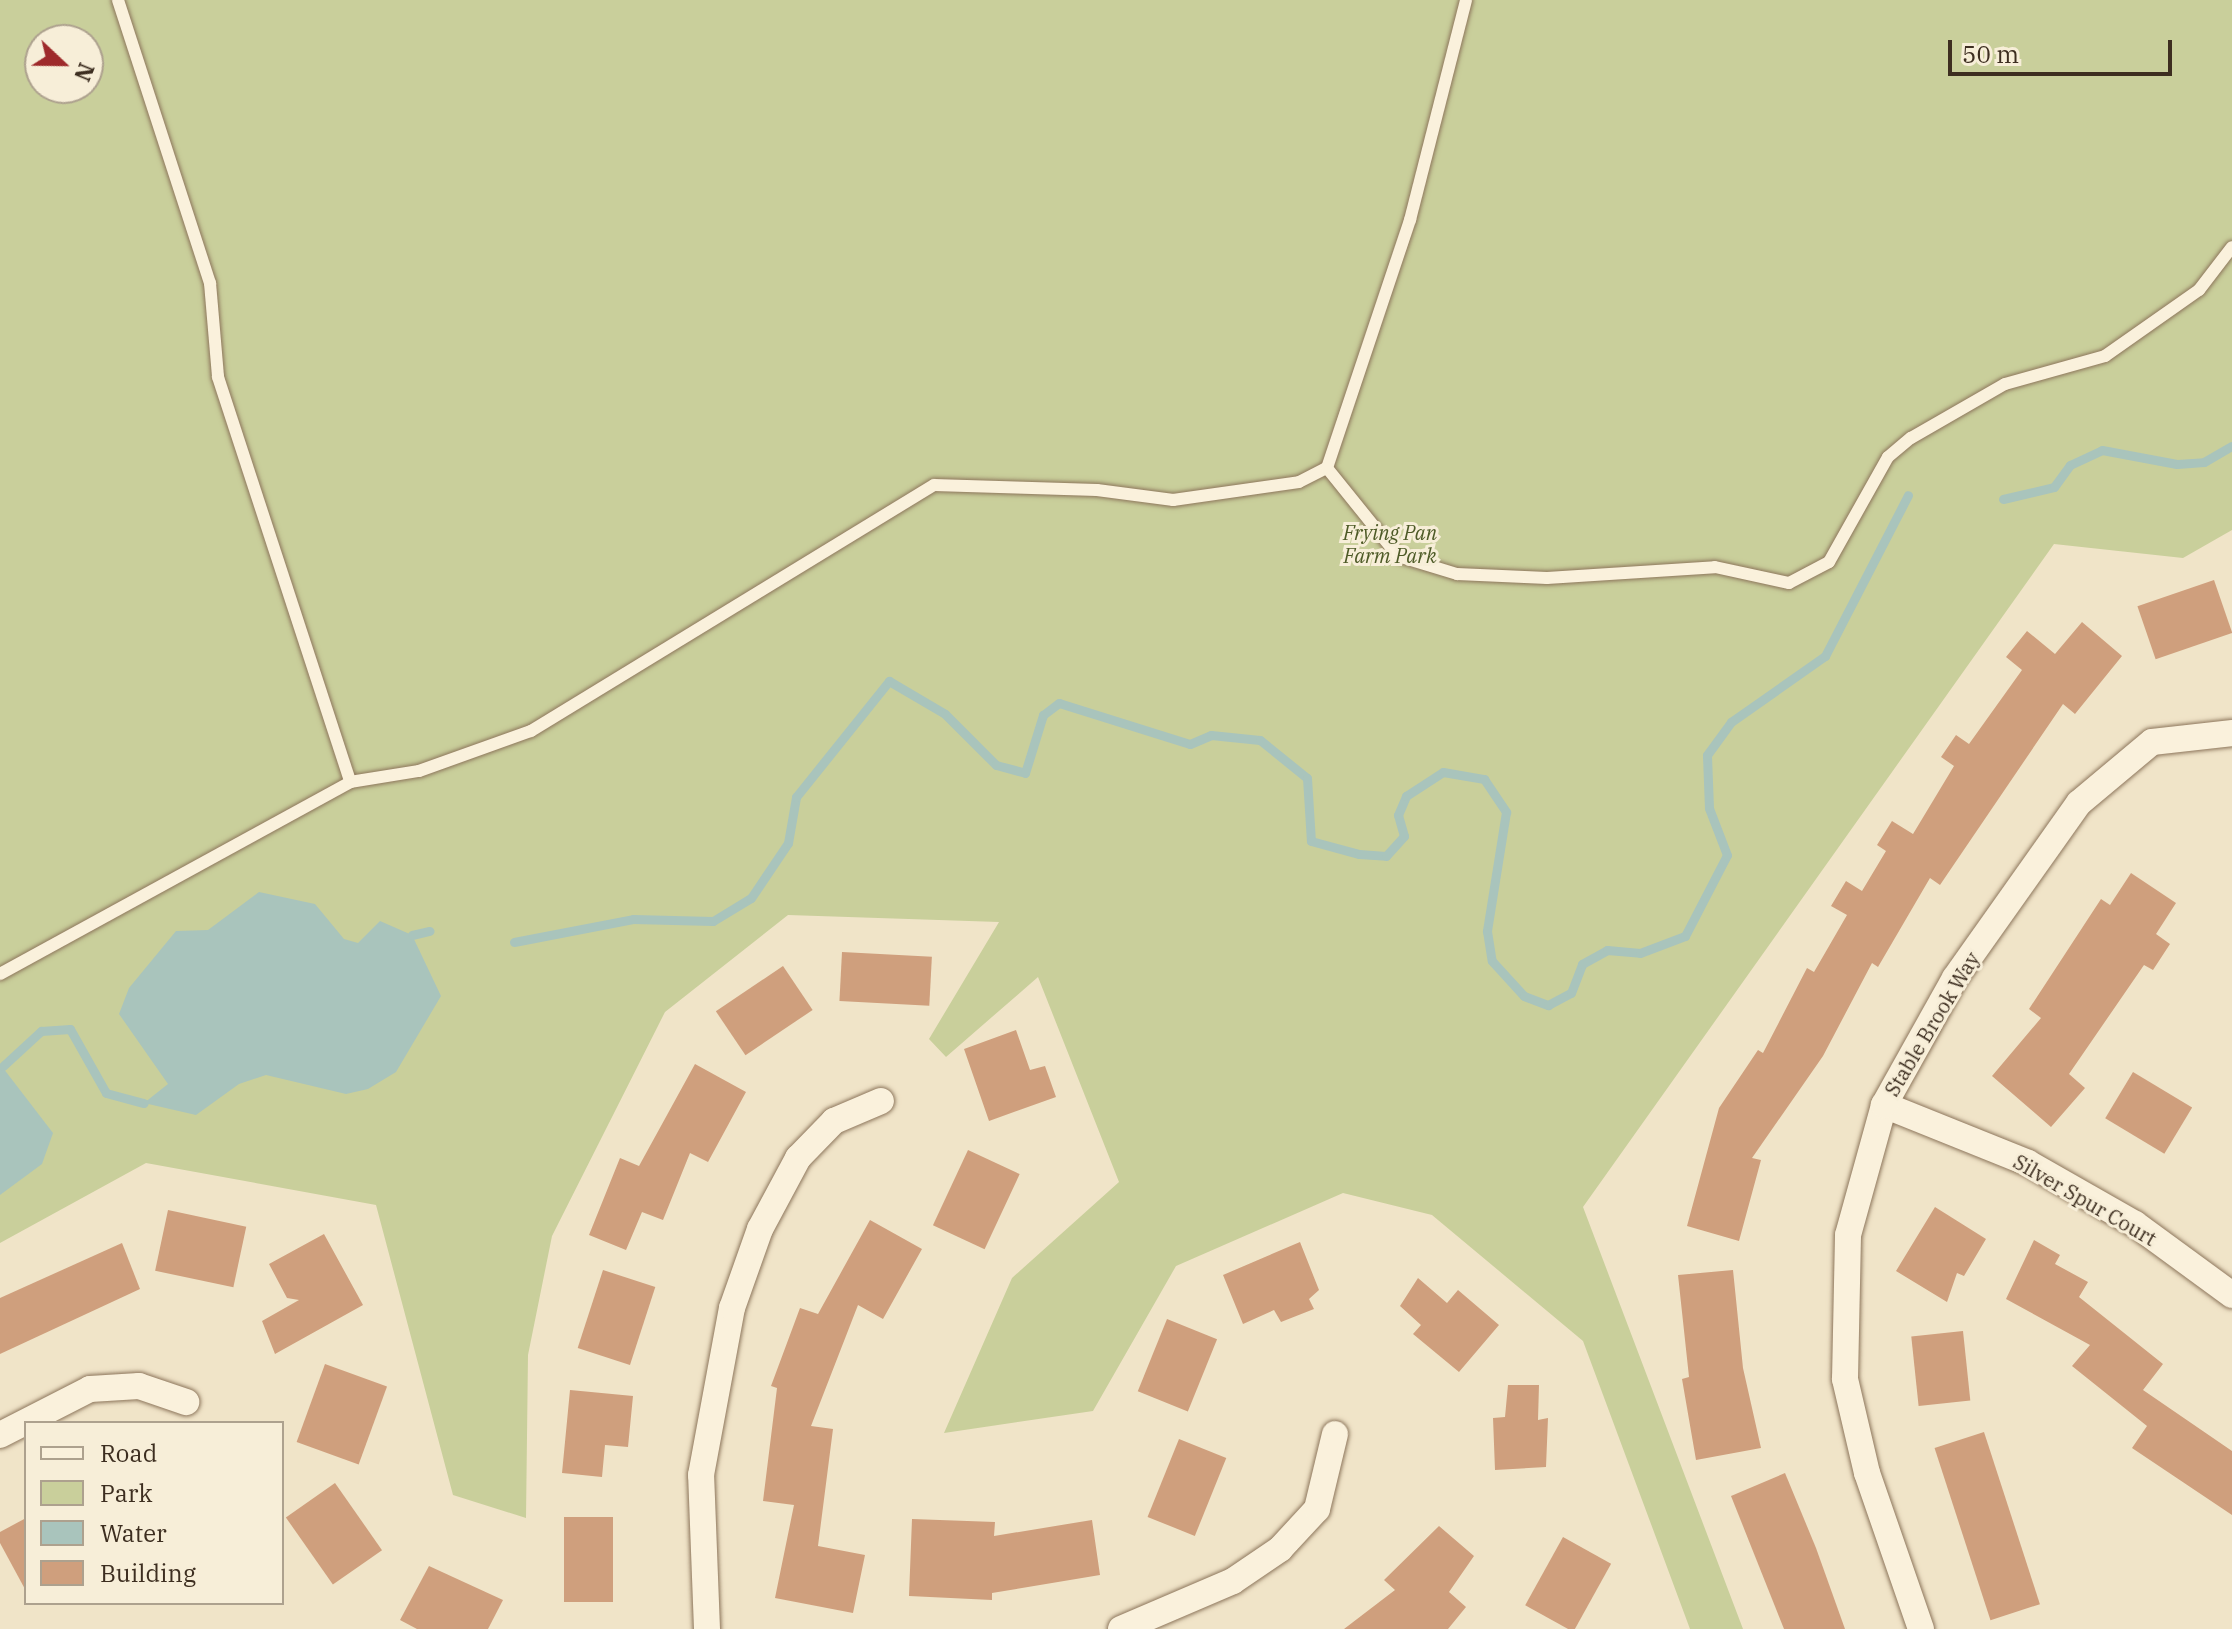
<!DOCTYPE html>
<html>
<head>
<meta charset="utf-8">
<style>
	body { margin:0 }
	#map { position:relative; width:2232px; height:1629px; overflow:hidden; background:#f0e4c8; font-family:"IBM Plex Serif",serif }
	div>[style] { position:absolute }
	.green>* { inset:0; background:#c9cf9b }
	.water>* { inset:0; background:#a9c4bc }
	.stream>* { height:9px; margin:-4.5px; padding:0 4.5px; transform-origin:4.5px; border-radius:4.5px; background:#a9c4bc }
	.building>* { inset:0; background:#cf9f7d; transform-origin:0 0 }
	.roads { filter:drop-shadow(0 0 2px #8d765c) drop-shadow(0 0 2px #8d765c) }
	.lane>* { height:12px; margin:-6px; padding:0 6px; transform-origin:6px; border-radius:6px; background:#faf1dc }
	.street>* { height:26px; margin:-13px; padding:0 13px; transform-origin:13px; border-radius:13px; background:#faf1dc }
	span { translate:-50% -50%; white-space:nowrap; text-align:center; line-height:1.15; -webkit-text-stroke:6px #f7eed8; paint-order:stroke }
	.park-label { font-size:20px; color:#4d5a26; font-style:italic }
	.street-label { font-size:20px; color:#3d2e20 }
	.legend { position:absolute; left:24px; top:1421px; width:260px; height:184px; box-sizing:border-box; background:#f7eed8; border:2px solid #ada18e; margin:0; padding:10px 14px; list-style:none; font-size:24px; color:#3d2e20 }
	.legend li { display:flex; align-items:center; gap:16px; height:40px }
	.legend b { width:40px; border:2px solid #ada18e }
	.north { position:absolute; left:24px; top:24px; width:80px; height:80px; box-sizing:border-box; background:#f7eed8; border:2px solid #ada18e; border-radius:50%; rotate:112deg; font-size:22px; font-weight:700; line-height:32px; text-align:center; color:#3d2e20 }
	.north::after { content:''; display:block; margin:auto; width:28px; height:36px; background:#9e2a2b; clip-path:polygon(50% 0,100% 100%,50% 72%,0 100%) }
	.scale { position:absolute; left:1948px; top:40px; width:224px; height:36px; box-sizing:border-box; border:4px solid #3d2e20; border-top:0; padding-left:10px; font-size:24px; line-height:28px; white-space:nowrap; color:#3d2e20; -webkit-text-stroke:6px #f7eed8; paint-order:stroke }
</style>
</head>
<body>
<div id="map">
	<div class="green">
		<div style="clip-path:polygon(evenodd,0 0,2232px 0,2232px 530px,2183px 558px,2054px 544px,1583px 1207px,1743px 1629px,1690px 1629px,1583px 1341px,1432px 1215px,1343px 1193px,1176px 1266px,1093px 1411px,944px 1433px,1012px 1278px,1119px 1182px,1038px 977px,946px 1057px,929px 1039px,999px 922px,788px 915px,665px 1012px,552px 1236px,528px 1355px,526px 1518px,453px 1495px,376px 1205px,146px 1163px,0 1243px,0 0,40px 40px,88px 40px,88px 88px,40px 88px,40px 40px)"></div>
	</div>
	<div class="water">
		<div style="clip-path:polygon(259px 892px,315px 904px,344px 939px,358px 943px,380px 921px,412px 935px,441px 996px,396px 1072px,368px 1089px,346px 1094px,266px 1075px,239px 1084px,196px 1115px,144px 1103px,168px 1084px,119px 1014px,129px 988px,176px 931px,208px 930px)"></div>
		<div style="clip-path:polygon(0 1064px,53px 1133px,42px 1164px,0 1195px)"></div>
	</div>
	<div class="stream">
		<div style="left:2003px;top:499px;width:52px;rotate:-13.2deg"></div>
		<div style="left:2054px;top:487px;width:27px;rotate:-54deg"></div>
		<div style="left:2070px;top:465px;width:35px;rotate:-25deg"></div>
		<div style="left:2102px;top:450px;width:76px;rotate:10.6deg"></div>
		<div style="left:2177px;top:464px;width:27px;rotate:-4deg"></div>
		<div style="left:2204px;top:462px;width:32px;rotate:-30deg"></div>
		<div style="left:412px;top:935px;width:18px;rotate:-13deg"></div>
		<div style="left:514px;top:942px;width:121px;rotate:-10.9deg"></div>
		<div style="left:633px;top:919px;width:80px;rotate:1.4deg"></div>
		<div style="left:713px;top:921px;width:44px;rotate:-31.2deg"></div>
		<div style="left:751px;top:898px;width:66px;rotate:-56.1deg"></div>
		<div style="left:788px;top:843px;width:47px;rotate:-80.1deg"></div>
		<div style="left:796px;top:797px;width:149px;rotate:-51.3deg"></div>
		<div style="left:889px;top:681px;width:65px;rotate:30.5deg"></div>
		<div style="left:945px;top:714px;width:72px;rotate:45deg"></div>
		<div style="left:996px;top:765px;width:30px;rotate:15deg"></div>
		<div style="left:1025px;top:773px;width:61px;rotate:-72.8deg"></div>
		<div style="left:1043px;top:715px;width:20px;rotate:-37deg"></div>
		<div style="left:1059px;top:703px;width:137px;rotate:17.4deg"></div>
		<div style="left:1190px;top:744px;width:23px;rotate:-23deg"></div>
		<div style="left:1211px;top:735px;width:49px;rotate:5.8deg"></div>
		<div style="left:1260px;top:740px;width:60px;rotate:39deg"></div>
		<div style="left:1307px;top:778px;width:63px;rotate:86.4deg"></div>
		<div style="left:1311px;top:841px;width:50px;rotate:15.2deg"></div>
		<div style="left:1359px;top:854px;width:27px;rotate:4deg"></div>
		<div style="left:1386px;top:856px;width:27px;rotate:-48deg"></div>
		<div style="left:1404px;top:836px;width:22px;rotate:-106deg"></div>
		<div style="left:1398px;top:815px;width:21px;rotate:-67deg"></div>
		<div style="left:1406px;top:796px;width:44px;rotate:-33deg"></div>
		<div style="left:1443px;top:772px;width:42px;rotate:9.7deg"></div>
		<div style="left:1484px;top:779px;width:40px;rotate:56deg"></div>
		<div style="left:1506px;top:812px;width:121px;rotate:99.1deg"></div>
		<div style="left:1487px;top:931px;width:30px;rotate:81deg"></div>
		<div style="left:1492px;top:961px;width:47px;rotate:47.6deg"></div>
		<div style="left:1524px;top:996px;width:26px;rotate:21deg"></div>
		<div style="left:1548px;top:1005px;width:26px;rotate:-28deg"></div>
		<div style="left:1571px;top:993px;width:31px;rotate:-69deg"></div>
		<div style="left:1582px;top:964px;width:29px;rotate:-29deg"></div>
		<div style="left:1607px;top:950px;width:33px;rotate:5deg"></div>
		<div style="left:1640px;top:953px;width:48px;rotate:-20.7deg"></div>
		<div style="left:1685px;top:936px;width:91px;rotate:-62.6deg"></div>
		<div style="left:1727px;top:855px;width:50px;rotate:-111deg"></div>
		<div style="left:1709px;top:808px;width:53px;rotate:-92.2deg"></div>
		<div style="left:1707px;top:755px;width:41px;rotate:-54deg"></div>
		<div style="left:1731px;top:722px;width:115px;rotate:-35.1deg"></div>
		<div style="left:1825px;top:656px;width:181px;rotate:-62.7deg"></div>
		<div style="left:3px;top:1066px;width:52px;rotate:-42.6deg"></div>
		<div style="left:41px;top:1031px;width:29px;rotate:-4deg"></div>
		<div style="left:70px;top:1029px;width:73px;rotate:60.6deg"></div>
		<div style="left:106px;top:1093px;width:39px;rotate:15deg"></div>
	</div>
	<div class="building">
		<div style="left:2214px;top:580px;width:56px;height:81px;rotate:71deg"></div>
		<div style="clip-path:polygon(2082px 622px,2122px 656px,2075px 714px,2063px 704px,1940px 885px,1930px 878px,1878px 967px,1872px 963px,1823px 1056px,1752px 1158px,1761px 1160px,1739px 1241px,1687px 1226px,1719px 1108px,1758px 1050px,1763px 1053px,1807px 968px,1814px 972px,1847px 915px,1831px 906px,1846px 881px,1862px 891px,1886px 851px,1877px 845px,1892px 821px,1913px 834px,1954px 766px,1941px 757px,1956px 735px,1969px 744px,2022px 670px,2006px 657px,2027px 631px,2055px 654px)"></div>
		<div style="clip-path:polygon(2131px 873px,2176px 903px,2156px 934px,2170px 944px,2153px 970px,2144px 965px,2069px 1074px,2085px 1088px,2051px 1127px,1992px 1076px,2041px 1018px,2029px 1009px,2101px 899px,2110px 905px)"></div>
		<div style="left:842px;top:952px;width:90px;height:49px;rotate:3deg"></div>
		<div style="left:783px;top:966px;width:53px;height:81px;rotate:56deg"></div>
		<div style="clip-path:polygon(1016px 1030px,1030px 1070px,1045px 1066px,1056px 1097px,989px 1121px,964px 1049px)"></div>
		<div style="clip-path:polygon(695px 1064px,746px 1092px,708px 1162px,690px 1153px,663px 1220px,642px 1212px,626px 1250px,589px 1235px,620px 1158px,639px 1166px)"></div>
		<div style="left:2133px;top:1072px;width:69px;height:54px;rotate:31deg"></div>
		<div style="left:968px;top:1150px;width:57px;height:83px;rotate:25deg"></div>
		<div style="clip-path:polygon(1935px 1207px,1986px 1239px,1964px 1276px,1957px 1273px,1947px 1302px,1896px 1271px)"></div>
		<div style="left:168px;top:1210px;width:80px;height:62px;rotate:12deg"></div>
		<div style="clip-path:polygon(870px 1220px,922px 1249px,883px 1319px,858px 1305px,811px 1426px,833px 1429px,818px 1546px,865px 1555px,853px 1613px,775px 1598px,794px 1505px,763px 1501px,777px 1388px,771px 1386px,800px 1308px,818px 1314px)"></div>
		<div style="clip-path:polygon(324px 1234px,363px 1305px,275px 1354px,262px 1321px,299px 1300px,287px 1298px,269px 1264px)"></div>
		<div style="clip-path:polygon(2034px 1240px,2060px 1255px,2055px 1264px,2088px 1282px,2079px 1297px,2163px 1364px,2143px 1390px,2232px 1451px,2232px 1515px,2132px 1448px,2147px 1426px,2072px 1366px,2090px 1345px,2006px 1299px)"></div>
		<div style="clip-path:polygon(1300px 1242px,1319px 1290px,1309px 1299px,1314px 1309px,1281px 1322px,1274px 1310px,1243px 1324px,1223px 1275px)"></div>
		<div style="clip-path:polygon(122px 1243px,140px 1289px,0 1354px,0 1298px)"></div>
		<div style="left:603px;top:1270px;width:55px;height:82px;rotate:18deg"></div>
		<div style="clip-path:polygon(1733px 1270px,1743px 1368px,1761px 1448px,1696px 1460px,1682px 1379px,1689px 1377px,1678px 1275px)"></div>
		<div style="clip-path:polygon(1418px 1278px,1447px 1303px,1458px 1290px,1499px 1325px,1459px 1372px,1413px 1334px,1421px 1325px,1400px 1306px)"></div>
		<div style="left:1167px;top:1319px;width:54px;height:78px;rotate:22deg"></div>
		<div style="left:1963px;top:1331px;width:70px;height:52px;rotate:84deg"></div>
		<div style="left:325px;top:1364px;width:66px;height:83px;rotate:20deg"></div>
		<div style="clip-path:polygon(1508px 1385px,1539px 1385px,1538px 1420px,1548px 1418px,1546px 1467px,1495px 1470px,1493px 1418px,1505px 1417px)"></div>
		<div style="clip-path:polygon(570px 1390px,633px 1396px,628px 1447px,605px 1445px,602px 1477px,562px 1473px)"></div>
		<div style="left:1984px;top:1432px;width:181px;height:52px;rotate:72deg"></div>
		<div style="left:1179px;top:1439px;width:51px;height:84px;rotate:22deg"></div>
		<div style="clip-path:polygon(1785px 1473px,1816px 1548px,1845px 1629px,1784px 1629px,1731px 1496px)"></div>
		<div style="left:335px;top:1483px;width:82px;height:60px;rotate:55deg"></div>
		<div style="left:564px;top:1517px;width:49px;height:85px"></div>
		<div style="clip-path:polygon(26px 1518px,26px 1591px,0 1543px,0 1532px)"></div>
		<div style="clip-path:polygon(912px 1519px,995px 1522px,994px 1536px,1092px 1520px,1100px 1575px,992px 1593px,992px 1600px,909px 1596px)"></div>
		<div style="clip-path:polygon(1439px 1526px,1474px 1556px,1449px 1592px,1466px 1607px,1448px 1629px,1344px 1629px,1395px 1590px,1384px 1580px)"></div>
		<div style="left:1563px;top:1537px;width:55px;height:78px;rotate:29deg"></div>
		<div style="clip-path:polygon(429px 1566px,503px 1600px,488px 1629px,417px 1629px,400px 1620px)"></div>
	</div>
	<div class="roads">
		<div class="lane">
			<div style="left:118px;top:0;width:298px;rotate:72deg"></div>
			<div style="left:210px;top:283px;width:94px;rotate:85.1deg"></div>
			<div style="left:218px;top:377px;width:426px;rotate:71.9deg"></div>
			<div style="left:1327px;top:468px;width:113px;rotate:51.1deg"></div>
			<div style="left:1398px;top:556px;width:62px;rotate:17deg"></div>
			<div style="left:1457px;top:574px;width:90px;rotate:2.5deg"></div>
			<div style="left:1547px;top:578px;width:168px;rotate:-3.7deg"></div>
			<div style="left:1715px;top:567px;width:76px;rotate:12.2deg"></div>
			<div style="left:1789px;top:583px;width:45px;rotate:-27.7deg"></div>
			<div style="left:1829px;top:562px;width:120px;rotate:-60.7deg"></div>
			<div style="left:1888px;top:457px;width:30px;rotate:-40deg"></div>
			<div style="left:1911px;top:438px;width:108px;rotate:-29.9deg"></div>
			<div style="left:2005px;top:384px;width:104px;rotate:-15.6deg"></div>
			<div style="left:2105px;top:356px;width:115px;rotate:-35.1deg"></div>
			<div style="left:2199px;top:290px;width:54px;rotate:-52.5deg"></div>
			<div style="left:0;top:974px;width:399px;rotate:-28.7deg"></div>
			<div style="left:350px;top:782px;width:70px;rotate:-9.1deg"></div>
			<div style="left:419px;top:771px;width:119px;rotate:-19.7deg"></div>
			<div style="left:531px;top:731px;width:472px;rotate:-31.4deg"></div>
			<div style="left:934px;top:485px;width:163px;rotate:1.8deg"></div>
			<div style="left:1097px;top:490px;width:77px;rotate:7.5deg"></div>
			<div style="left:1173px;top:500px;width:127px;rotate:-8.1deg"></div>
			<div style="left:1299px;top:482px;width:31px;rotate:-27deg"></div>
			<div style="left:1327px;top:468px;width:262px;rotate:-71.5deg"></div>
			<div style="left:1410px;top:220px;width:227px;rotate:-75.7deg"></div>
		</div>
		<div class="street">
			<div style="left:1884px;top:1105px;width:155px;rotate:21.9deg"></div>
			<div style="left:2028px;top:1163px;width:123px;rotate:29.7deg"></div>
			<div style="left:2135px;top:1224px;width:120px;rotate:36.2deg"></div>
			<div style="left:0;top:1435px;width:101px;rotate:-27.1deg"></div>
			<div style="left:90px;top:1389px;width:49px;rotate:-3.5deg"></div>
			<div style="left:139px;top:1386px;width:50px;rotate:18.8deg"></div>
			<div style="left:707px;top:1629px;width:154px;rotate:-92.2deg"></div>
			<div style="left:701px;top:1475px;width:170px;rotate:-79.5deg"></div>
			<div style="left:732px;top:1308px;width:84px;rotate:-70.5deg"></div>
			<div style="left:760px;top:1229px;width:81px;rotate:-61.8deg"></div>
			<div style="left:798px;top:1158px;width:52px;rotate:-45.8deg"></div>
			<div style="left:834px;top:1121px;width:51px;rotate:-23.1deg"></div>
			<div style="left:1121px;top:1629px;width:122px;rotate:-23.2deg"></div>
			<div style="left:1233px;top:1581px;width:57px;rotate:-34.2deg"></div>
			<div style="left:1280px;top:1549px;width:54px;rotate:-47.2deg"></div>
			<div style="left:1317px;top:1509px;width:77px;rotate:-76.5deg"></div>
			<div style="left:1921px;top:1629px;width:165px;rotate:-109.1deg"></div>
			<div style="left:1867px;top:1473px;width:97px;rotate:-103.2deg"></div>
			<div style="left:1845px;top:1379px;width:144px;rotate:-88.8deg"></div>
			<div style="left:1848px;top:1235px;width:135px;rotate:-74.5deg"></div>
			<div style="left:1884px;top:1105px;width:145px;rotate:-60.8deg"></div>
			<div style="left:1955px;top:978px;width:214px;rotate:-54.7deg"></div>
			<div style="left:2079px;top:803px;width:95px;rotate:-39.9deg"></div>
			<div style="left:2152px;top:742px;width:81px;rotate:-6.4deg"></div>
		</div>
	</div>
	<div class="park-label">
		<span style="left:1390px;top:544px">Frying Pan<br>Farm Park</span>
	</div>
	<div class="street-label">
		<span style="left:1932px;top:1024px;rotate:-59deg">Stable Brook Way</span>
		<span style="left:2085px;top:1200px;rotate:30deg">Silver Spur Court</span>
	</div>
	<ul class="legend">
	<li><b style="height:10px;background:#faf1dc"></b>Road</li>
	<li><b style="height:22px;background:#c9cf9b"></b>Park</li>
	<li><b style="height:22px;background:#a9c4bc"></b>Water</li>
	<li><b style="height:22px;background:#cf9f7d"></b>Building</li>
	</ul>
	<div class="north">N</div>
	<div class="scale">50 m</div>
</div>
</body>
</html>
